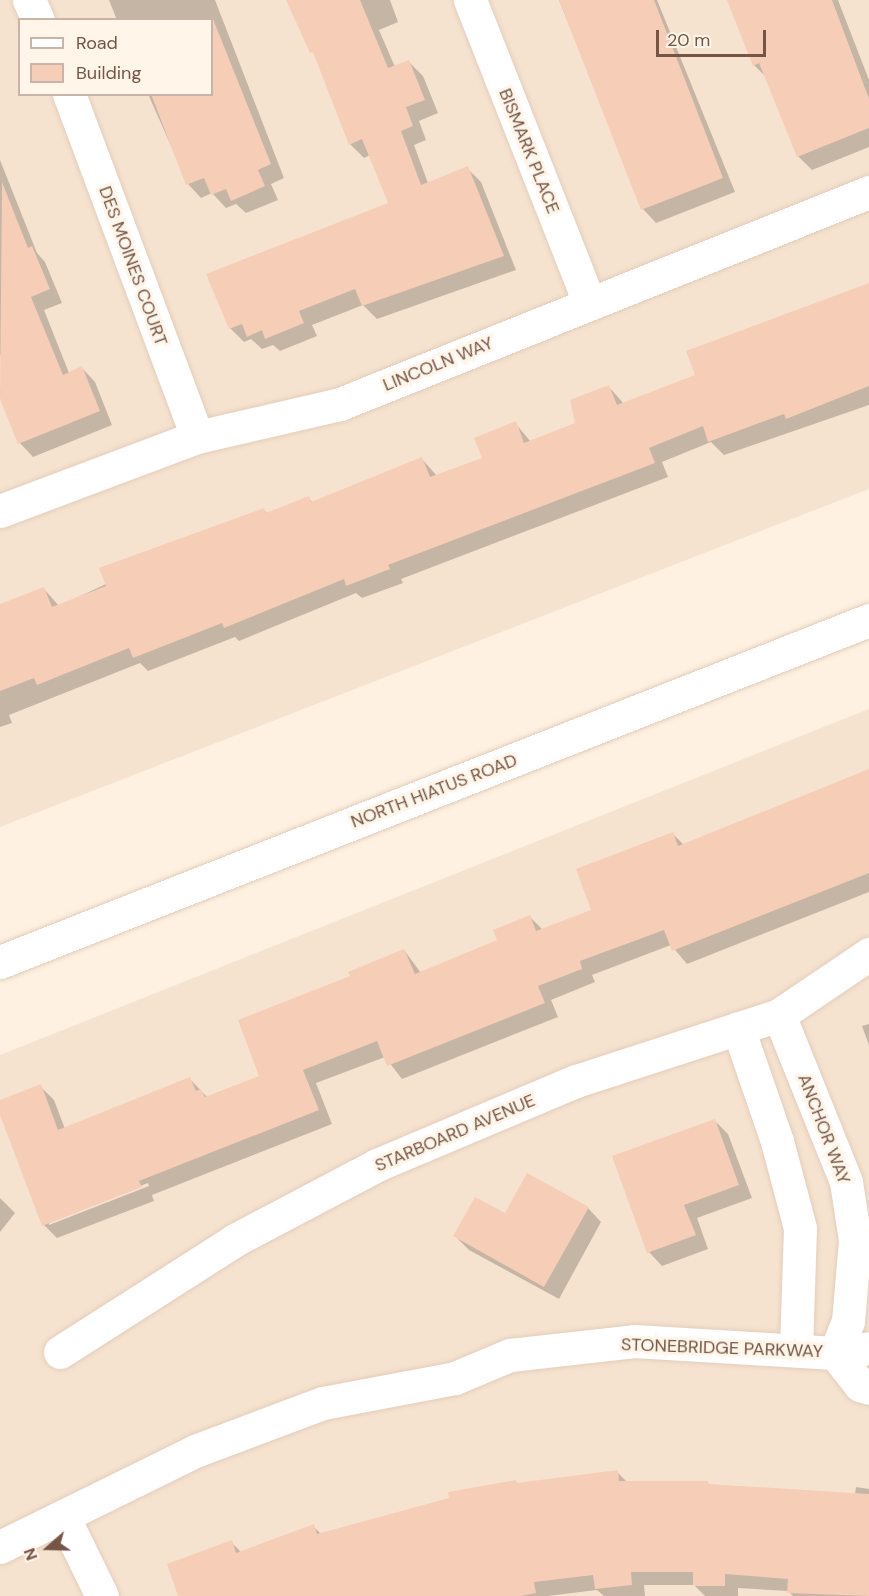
<!DOCTYPE html>
<html>
<head>
<meta charset="utf-8">
<style>
	body { margin:0 }
	#map { position:relative; width:869px; height:1596px; overflow:hidden; background:#fef1e1; font-family:"DM Sans",sans-serif }
	div>[style] { position:absolute }
	.residential>* { inset:0; background:#f6e3cf }
	.shadow>* { inset:0; background:#0003 }
	.building>* { inset:0; background:#f6cdb7 }
	.roads { filter:drop-shadow(0 0 2px #e3cdbc) drop-shadow(0 0 2px #e3cdbc) }
	.street>* { height:33px; margin:-16.5px; padding:0 16.5px; transform-origin:16.5px; border-radius:16.5px; background:#fff }
	.secondary>* { height:33px; margin:-16.5px; padding:0 16.5px; transform-origin:16.5px; border-radius:16.5px; background:#fff }
	span { translate:-50% -50%; white-space:nowrap; text-align:center; line-height:1.15; -webkit-text-stroke:6px #fff5e9; paint-order:stroke }
	.street-label { font-size:18px; color:#775546 }
	.legend { position:absolute; left:18px; top:18px; width:195px; height:78px; box-sizing:border-box; background:#fff5e9; border:2px solid #c9b5a8; margin:0; padding:8px 10px; list-style:none; font-size:18px; color:#775546 }
	.legend li { display:flex; align-items:center; gap:12px; height:30px }
	.legend b { width:30px; border:2px solid #c9b5a8 }
	.north { position:absolute; left:18px; top:1518px; width:60px; height:60px; -webkit-text-stroke:4px #fff5e9; paint-order:stroke; rotate:250deg; font-size:16px; font-weight:700; line-height:24px; text-align:center; color:#775546 }
	.north::after { content:''; display:block; margin:auto; width:21px; height:27px; background:#775546; clip-path:polygon(50% 0,100% 100%,50% 72%,0 100%) }
	.scale { position:absolute; left:656px; top:30px; width:110px; height:27px; box-sizing:border-box; border:3px solid #775546; border-top:0; padding-left:8px; font-size:18px; line-height:21px; white-space:nowrap; color:#775546; -webkit-text-stroke:4px #fff5e9; paint-order:stroke }
</style>
</head>
<body>
<div id="map">
	<div class="residential">
		<div style="clip-path:polygon(evenodd,0 0,869px 0,869px 489px,0 827px,0 0,20px 20px,212px 20px,212px 94px,20px 94px,20px 20px)"></div>
		<div style="clip-path:polygon(869px 709px,869px 1596px,0 1596px,0 1055px)"></div>
	</div>
	<div class="shadow">
		<div style="clip-path:polygon(109px 0,215px 0,284px 178px,271px 184px,278px 200px,246px 213px,236px 204px,226px 208px,212px 193px,201px 198px,188px 184px,148px 94px,212px 94px,212px 20px,117px 20px)"></div>
		<div style="clip-path:polygon(288px 0,390px 0,398px 22px,379px 30px,395px 67px,409px 62px,423px 76px,438px 113px,419px 121px,426px 140px,414px 145px,428px 183px,467px 168px,481px 182px,516px 270px,377px 319px,363px 305px,312px 325px,317px 336px,280px 351px,273px 345px,262px 349px,251px 339px,244px 342px,230px 328px,390px 204px,370px 155px,364px 158px,350px 144px,317px 58px)"></div>
		<div style="clip-path:polygon(559px 0,657px 0,735px 192px,656px 223px,643px 209px)"></div>
		<div style="clip-path:polygon(728px 0,838px 0,869px 80px,869px 147px,812px 170px,798px 156px,767px 78px,754px 65px)"></div>
		<div style="clip-path:polygon(0 160px,37px 253px,45px 262px,62px 303px,44px 310px,69px 373px,82px 368px,95px 382px,112px 425px,33px 457px,20px 443px,0 395px,0 389px,13px 384px,0 354px)"></div>
		<div style="clip-path:polygon(869px 285px,869px 405px,724px 455px,711px 442px,662px 462px,668px 477px,401px 579px,403px 583px,362px 598px,356px 593px,239px 641px,235px 637px,148px 671px,140px 663px,9px 715px,12px 723px,0 727px,0 636px,44px 589px,59px 606px,264px 510px,268px 514px,309px 498px,313px 503px,422px 459px,437px 476px,484px 459px,515px 423px,531px 442px,577px 424px,609px 387px,624px 404px,697px 376px)"></div>
		<div style="clip-path:polygon(evenodd,869px 771px,869px 892px,687px 964px,671px 945px,592px 975px,595px 982px,551px 1000px,558px 1017px,402px 1079px,385px 1057px,316px 1083px,332px 1124px,152px 1195px,154px 1201px,57px 1238px,44px 1225px,0 1111px,0 1101px,40px 1086px,54px 1100px,65px 1129px,190px 1079px,208px 1098px,261px 1077px,352px 977px,404px 950px,421px 973px,499px 941px,530px 917px,543px 930px,593px 910px,673px 834px,684px 845px,869px 771px,148px 1183px,149px 1186px,49px 1225px,49px 1221px,148px 1183px)"></div>
		<div style="clip-path:polygon(869px 1024px,869px 1045px,862px 1026px)"></div>
		<div style="clip-path:polygon(715px 1121px,728px 1134px,752px 1198px,697px 1218px,708px 1249px,662px 1266px,649px 1252px)"></div>
		<div style="clip-path:polygon(0 1198px,15px 1213px,0 1232px)"></div>
		<div style="clip-path:polygon(588px 1208px,601px 1222px,559px 1299px,469px 1250px,455px 1236px,506px 1216px)"></div>
		<div style="clip-path:polygon(617px 1472px,627px 1482px,707px 1482px,710px 1486px,855px 1494px,856px 1487px,869px 1489px,869px 1596px,793px 1596px,788px 1591px,738px 1588px,738px 1596px,705px 1596px,694px 1585px,644px 1585px,645px 1596px,604px 1596px,597px 1590px,547px 1596px,180px 1596px,231px 1542px,241px 1552px,313px 1526px,322px 1535px,516px 1482px,519px 1484px)"></div>
	</div>
	<div class="building">
		<div style="clip-path:polygon(286px 0,360px 0,388px 68px,409px 60px,425px 100px,406px 107px,413px 126px,401px 131px,421px 185px,468px 166px,504px 256px,362px 306px,355px 289px,299px 311px,304px 323px,265px 339px,262px 330px,247px 337px,242px 324px,229px 329px,206px 274px,388px 203px,362px 139px,349px 145px,313px 52px,310px 53px)"></div>
		<div style="clip-path:polygon(559px 0,654px 0,723px 178px,641px 210px)"></div>
		<div style="clip-path:polygon(727px 0,832px 0,869px 99px,869px 128px,797px 157px,759px 63px,753px 66px)"></div>
		<div style="clip-path:polygon(213px 19px,271px 164px,258px 170px,265px 186px,231px 201px,226px 189px,211px 195px,204px 178px,186px 185px,151px 94px,212px 94px)"></div>
		<div style="clip-path:polygon(2px 182px,28px 248px,32px 246px,50px 289px,31px 297px,63px 375px,82px 366px,100px 411px,18px 444px,0 399px)"></div>
		<div style="clip-path:polygon(869px 283px,869px 386px,786px 419px,784px 414px,708px 442px,703px 426px,649px 448px,655px 463px,388px 565px,390px 569px,346px 586px,344px 579px,224px 628px,222px 623px,133px 658px,129px 648px,37px 685px,34px 678px,0 691px,0 604px,44px 587px,52px 607px,106px 586px,99px 568px,264px 508px,266px 513px,309px 496px,311px 502px,422px 457px,430px 477px,482px 458px,474px 438px,516px 421px,524px 443px,575px 423px,570px 400px,609px 385px,617px 405px,695px 375px,686px 351px)"></div>
		<div style="clip-path:polygon(869px 769px,869px 873px,672px 951px,664px 930px,580px 961px,582px 969px,538px 986px,545px 1003px,387px 1066px,377px 1041px,303px 1070px,319px 1110px,139px 1181px,142px 1187px,42px 1226px,0 1115px,0 1100px,41px 1084px,58px 1130px,190px 1077px,196px 1091px,201px 1089px,205px 1097px,259px 1076px,238px 1020px,350px 976px,348px 972px,404px 949px,415px 974px,497px 940px,493px 930px,530px 915px,536px 931px,591px 910px,576px 869px,673px 832px,678px 846px)"></div>
		<div style="clip-path:polygon(715px 1119px,739px 1185px,684px 1205px,696px 1235px,647px 1253px,612px 1156px)"></div>
		<div style="clip-path:polygon(527px 1173px,589px 1207px,544px 1287px,453px 1236px,475px 1197px,505px 1213px)"></div>
		<div style="clip-path:polygon(618px 1470px,619px 1481px,708px 1481px,708px 1484px,869px 1494px,869px 1596px,787px 1593px,788px 1579px,725px 1574px,725px 1586px,693px 1586px,693px 1572px,631px 1572px,632px 1585px,595px 1589px,593px 1575px,534px 1582px,536px 1593px,521px 1596px,178px 1596px,167px 1564px,232px 1540px,236px 1553px,314px 1524px,317px 1534px,449px 1498px,448px 1492px,516px 1480px,517px 1483px)"></div>
	</div>
	<div class="roads">
		<div class="street">
			<div style="left:29px;top:0;width:22px;rotate:66deg"></div>
			<div style="left:470px;top:0;width:325px;rotate:68.5deg"></div>
			<div style="left:69px;top:94px;width:366px;rotate:69.5deg"></div>
			<div style="left:0;top:511px;width:210px;rotate:-20.6deg"></div>
			<div style="left:197px;top:437px;width:147px;rotate:-13deg"></div>
			<div style="left:340px;top:404px;width:570px;rotate:-21.84deg"></div>
			<div style="left:779px;top:1015px;width:180px;rotate:68.1deg"></div>
			<div style="left:846px;top:1182px;width:59px;rotate:81.2deg"></div>
			<div style="left:855px;top:1240px;width:81px;rotate:94.9deg"></div>
			<div style="left:848px;top:1321px;width:35px;rotate:112deg"></div>
			<div style="left:738px;top:1028px;width:120px;rotate:71deg"></div>
			<div style="left:777px;top:1141px;width:90px;rotate:75.2deg"></div>
			<div style="left:800px;top:1228px;width:122px;rotate:91.9deg"></div>
			<div style="left:60px;top:1352px;width:208px;rotate:-32.6deg"></div>
			<div style="left:235px;top:1240px;width:161px;rotate:-27.8deg"></div>
			<div style="left:377px;top:1165px;width:216px;rotate:-22.9deg"></div>
			<div style="left:576px;top:1081px;width:213px;rotate:-18deg"></div>
			<div style="left:779px;top:1015px;width:109px;rotate:-34.1deg"></div>
			<div style="left:835px;top:1353px;width:41px;rotate:52deg"></div>
			<div style="left:860px;top:1385px;width:9px;rotate:18deg"></div>
			<div style="left:63px;top:1516px;width:89px;rotate:64deg"></div>
			<div style="left:0;top:1547px;width:217px;rotate:-26.2deg"></div>
			<div style="left:195px;top:1451px;width:137px;rotate:-20.6deg"></div>
			<div style="left:323px;top:1403px;width:134px;rotate:-10.7deg"></div>
			<div style="left:455px;top:1378px;width:60px;rotate:-22.7deg"></div>
			<div style="left:510px;top:1355px;width:125px;rotate:-6.4deg"></div>
			<div style="left:634px;top:1341px;width:201px;rotate:3.4deg"></div>
			<div style="left:835px;top:1353px;width:34px;rotate:-8deg"></div>
		</div>
		<div class="secondary">
			<div style="left:0;top:962px;width:934px;rotate:-21.48deg"></div>
		</div>
	</div>
	<div class="street-label">
		<span style="left:529px;top:151px;rotate:68deg">BISMARK PLACE</span>
		<span style="left:133px;top:266px;rotate:70deg">DES MOINES COURT</span>
		<span style="left:438px;top:364px;rotate:-22deg">LINCOLN WAY</span>
		<span style="left:434px;top:791px;rotate:-21deg">NORTH HIATUS ROAD</span>
		<span style="left:824px;top:1129px;rotate:69deg">ANCHOR WAY</span>
		<span style="left:455px;top:1133px;rotate:-23deg">STARBOARD AVENUE</span>
		<span style="left:722px;top:1348px;rotate:2deg">STONEBRIDGE PARKWAY</span>
	</div>
	<ul class="legend">
	<li><b style="height:8px;background:#fff"></b>Road</li>
	<li><b style="height:16px;background:#f6cdb7"></b>Building</li>
	</ul>
	<div class="north">N</div>
	<div class="scale">20 m</div>
</div>
</body>
</html>
